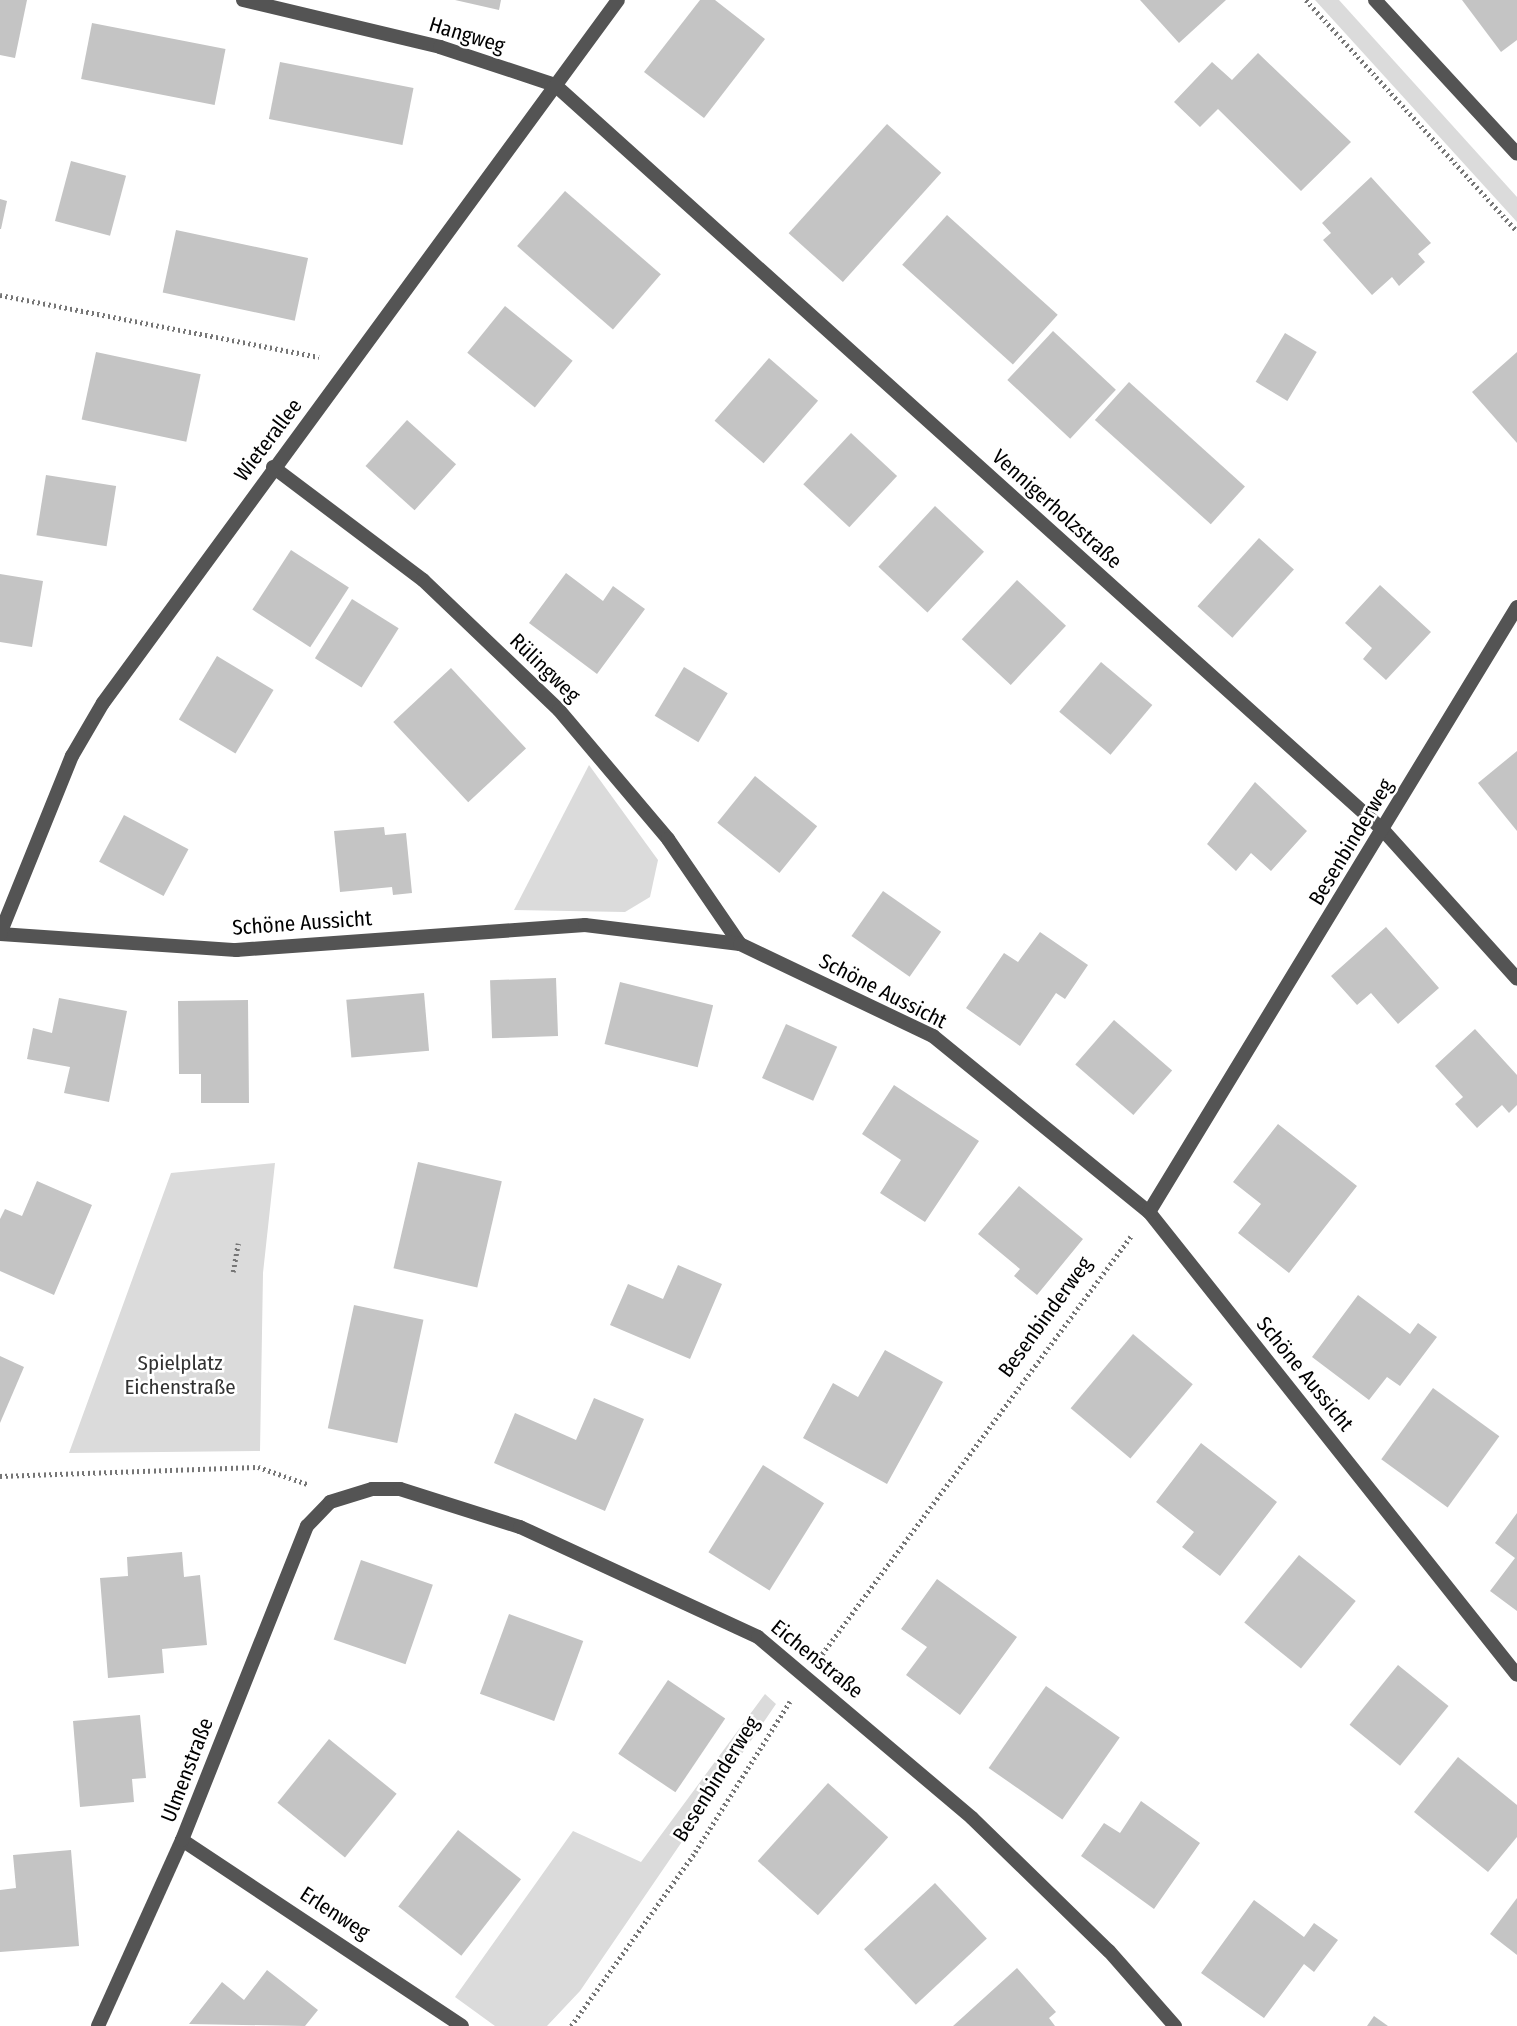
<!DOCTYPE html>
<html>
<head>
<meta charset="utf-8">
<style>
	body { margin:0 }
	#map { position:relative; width:1517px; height:2026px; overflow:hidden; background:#fff; font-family:"Fira Sans Condensed",sans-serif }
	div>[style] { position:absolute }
	.green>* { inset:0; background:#dbdbdb }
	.building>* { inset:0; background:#c4c4c4; transform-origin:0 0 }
	.path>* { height:4.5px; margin-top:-2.25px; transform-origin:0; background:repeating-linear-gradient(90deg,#767676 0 2px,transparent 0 5.5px) }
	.minor>* { height:14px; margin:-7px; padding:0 7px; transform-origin:7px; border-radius:7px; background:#545454 }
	span { translate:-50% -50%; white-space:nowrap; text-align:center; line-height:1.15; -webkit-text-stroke:5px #fff; paint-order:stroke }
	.street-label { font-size:21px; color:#000 }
	.park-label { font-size:21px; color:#323232 }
</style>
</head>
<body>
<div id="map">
	<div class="green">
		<div style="clip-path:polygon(1315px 0,1339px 0,1517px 197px,1517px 222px)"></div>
		<div style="clip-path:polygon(589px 765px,658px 860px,650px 897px,625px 912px,514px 910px)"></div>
		<div style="clip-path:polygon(275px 1163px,263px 1273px,260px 1451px,69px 1453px,171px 1173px)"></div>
		<div style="clip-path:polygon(765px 1694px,776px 1704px,580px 1991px,547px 2026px,495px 2026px,455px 1997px,573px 1831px,641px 1862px)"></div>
	</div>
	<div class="building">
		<div style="clip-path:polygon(0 0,27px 0,15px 58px,0 55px)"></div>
		<div style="clip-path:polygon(455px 0,501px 0,499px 10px)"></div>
		<div style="clip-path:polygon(700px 0,715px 0,765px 39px,704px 118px,644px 72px)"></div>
		<div style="clip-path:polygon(1140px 0,1226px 0,1179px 43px)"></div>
		<div style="clip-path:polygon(1462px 0,1517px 0,1517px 40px,1501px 52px)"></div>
		<div style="left:92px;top:23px;width:136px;height:57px;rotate:11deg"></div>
		<div style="clip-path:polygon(1258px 53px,1351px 142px,1301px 191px,1218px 109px,1200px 127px,1174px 102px,1212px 62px,1232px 80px)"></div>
		<div style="left:280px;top:62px;width:136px;height:58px;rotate:11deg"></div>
		<div style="left:887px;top:124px;width:73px;height:147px;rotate:42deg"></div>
		<div style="left:71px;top:161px;width:57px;height:62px;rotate:15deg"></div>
		<div style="clip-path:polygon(1371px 177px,1431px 243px,1418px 254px,1425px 262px,1399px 286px,1392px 277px,1372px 295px,1323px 240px,1331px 233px,1322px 223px)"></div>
		<div style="left:565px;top:191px;width:127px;height:73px;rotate:41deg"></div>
		<div style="clip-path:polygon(0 199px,7px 201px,1px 229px,0 229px)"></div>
		<div style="left:947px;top:215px;width:149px;height:67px;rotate:42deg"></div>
		<div style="left:176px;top:230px;width:135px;height:64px;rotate:12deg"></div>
		<div style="left:505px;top:306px;width:87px;height:60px;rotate:39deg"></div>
		<div style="left:1053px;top:331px;width:86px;height:67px;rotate:43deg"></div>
		<div style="left:1285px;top:333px;width:37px;height:57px;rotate:31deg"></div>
		<div style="left:96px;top:352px;width:107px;height:69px;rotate:12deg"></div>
		<div style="clip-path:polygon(1517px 352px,1517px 443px,1472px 392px)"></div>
		<div style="left:769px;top:358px;width:65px;height:83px;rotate:41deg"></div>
		<div style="left:1129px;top:382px;width:156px;height:51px;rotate:42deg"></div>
		<div style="left:407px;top:420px;width:66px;height:62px;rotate:42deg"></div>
		<div style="left:851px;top:433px;width:63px;height:70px;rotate:43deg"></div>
		<div style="left:46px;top:475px;width:71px;height:61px;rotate:9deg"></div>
		<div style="left:935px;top:506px;width:67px;height:83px;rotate:43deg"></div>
		<div style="left:1259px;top:538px;width:47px;height:92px;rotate:42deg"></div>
		<div style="left:291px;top:550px;width:69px;height:71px;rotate:33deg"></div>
		<div style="clip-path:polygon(566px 573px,603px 601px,613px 586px,645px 609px,597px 674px,529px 623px)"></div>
		<div style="clip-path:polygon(0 574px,43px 581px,32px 647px,0 642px)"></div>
		<div style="left:1017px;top:580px;width:67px;height:81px;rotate:43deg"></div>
		<div style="clip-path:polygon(1380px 585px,1431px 632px,1386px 680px,1363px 659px,1372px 648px,1345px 623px)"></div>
		<div style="left:352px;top:599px;width:55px;height:70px;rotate:32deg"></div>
		<div style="left:217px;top:656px;width:66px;height:74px;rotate:31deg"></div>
		<div style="left:1101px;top:662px;width:67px;height:65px;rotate:40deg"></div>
		<div style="left:684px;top:667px;width:51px;height:57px;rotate:31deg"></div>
		<div style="left:451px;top:668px;width:110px;height:79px;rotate:47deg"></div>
		<div style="clip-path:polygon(1517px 751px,1517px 831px,1478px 783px)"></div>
		<div style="left:755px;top:776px;width:80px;height:60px;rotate:39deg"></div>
		<div style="clip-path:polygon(1255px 782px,1307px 831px,1271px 871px,1251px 853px,1236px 871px,1207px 844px)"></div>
		<div style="left:124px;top:815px;width:73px;height:53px;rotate:28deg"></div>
		<div style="clip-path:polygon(384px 827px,385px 835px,406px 833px,412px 893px,393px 895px,392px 887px,340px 892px,334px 831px)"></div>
		<div style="left:883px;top:891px;width:71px;height:55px;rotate:35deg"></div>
		<div style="clip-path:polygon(1386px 927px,1439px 988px,1398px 1024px,1371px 993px,1357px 1005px,1331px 976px)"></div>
		<div style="clip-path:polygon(1040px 932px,1088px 965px,1065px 999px,1056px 993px,1020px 1046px,966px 1008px,1004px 953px,1018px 962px)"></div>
		<div style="left:556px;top:978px;width:58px;height:66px;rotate:88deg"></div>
		<div style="left:620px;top:982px;width:96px;height:64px;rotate:14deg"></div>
		<div style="left:424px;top:993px;width:58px;height:78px;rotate:85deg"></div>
		<div style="clip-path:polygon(59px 998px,127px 1011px,109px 1102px,64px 1093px,70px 1067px,27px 1059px,33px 1028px,52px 1033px)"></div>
		<div style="clip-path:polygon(248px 1000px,249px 1103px,201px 1103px,201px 1074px,179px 1074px,178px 1001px)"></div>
		<div style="left:1114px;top:1020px;width:77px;height:59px;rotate:41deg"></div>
		<div style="left:786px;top:1024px;width:56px;height:59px;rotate:24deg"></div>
		<div style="clip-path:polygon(1475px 1029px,1517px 1075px,1517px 1105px,1509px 1113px,1502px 1105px,1477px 1128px,1455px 1104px,1463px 1097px,1435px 1066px)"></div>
		<div style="clip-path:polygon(894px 1085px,979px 1141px,925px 1222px,880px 1193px,901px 1160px,862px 1134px)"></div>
		<div style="clip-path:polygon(1278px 1124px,1357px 1186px,1289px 1273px,1238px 1233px,1261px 1204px,1233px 1182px)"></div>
		<div style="left:418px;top:1162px;width:86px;height:109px;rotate:13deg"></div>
		<div style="clip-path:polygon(37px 1181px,92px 1205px,54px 1295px,0 1271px,0 1219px,5px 1209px,22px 1216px)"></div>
		<div style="clip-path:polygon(1019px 1186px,1083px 1239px,1037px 1295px,1014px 1276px,1020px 1269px,978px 1234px)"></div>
		<div style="clip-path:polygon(678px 1265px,722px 1284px,690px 1359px,610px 1325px,628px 1284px,663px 1299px)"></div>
		<div style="clip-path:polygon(1358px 1295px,1410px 1334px,1418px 1323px,1437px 1337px,1400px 1386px,1387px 1377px,1369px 1400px,1312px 1357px)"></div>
		<div style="left:354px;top:1305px;width:71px;height:126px;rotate:12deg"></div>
		<div style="left:1133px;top:1334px;width:78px;height:97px;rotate:40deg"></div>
		<div style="clip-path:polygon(885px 1350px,943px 1382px,887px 1484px,803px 1438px,833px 1383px,858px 1397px)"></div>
		<div style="clip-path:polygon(0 1356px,24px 1367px,0 1423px)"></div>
		<div style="left:1433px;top:1388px;width:82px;height:88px;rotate:36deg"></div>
		<div style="clip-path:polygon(594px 1398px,644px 1419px,605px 1511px,494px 1463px,515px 1413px,576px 1440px)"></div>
		<div style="clip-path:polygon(1201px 1443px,1277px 1502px,1220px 1576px,1182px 1547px,1194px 1532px,1156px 1502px)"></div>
		<div style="left:763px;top:1465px;width:72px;height:103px;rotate:32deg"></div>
		<div style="clip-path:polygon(1517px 1513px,1517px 1611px,1490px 1591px,1515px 1558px,1495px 1543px)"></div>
		<div style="clip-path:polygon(182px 1552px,184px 1577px,200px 1575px,207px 1645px,162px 1649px,164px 1673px,108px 1678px,100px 1578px,128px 1576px,127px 1557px)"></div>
		<div style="left:1299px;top:1555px;width:73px;height:87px;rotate:39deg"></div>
		<div style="left:361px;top:1560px;width:76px;height:84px;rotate:19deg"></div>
		<div style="clip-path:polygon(937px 1579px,1017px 1637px,960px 1715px,906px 1675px,927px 1647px,901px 1629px)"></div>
		<div style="left:509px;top:1614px;width:79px;height:85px;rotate:20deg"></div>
		<div style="left:1398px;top:1665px;width:65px;height:77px;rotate:39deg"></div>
		<div style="left:668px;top:1680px;width:69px;height:89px;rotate:34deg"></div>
		<div style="left:1046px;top:1686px;width:90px;height:100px;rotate:35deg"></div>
		<div style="clip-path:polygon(140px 1715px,146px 1778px,132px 1779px,134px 1802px,80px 1807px,73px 1721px)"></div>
		<div style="left:329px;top:1739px;width:87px;height:82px;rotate:39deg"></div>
		<div style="clip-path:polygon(1458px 1757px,1517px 1805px,1517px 1837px,1488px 1872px,1414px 1812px)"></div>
		<div style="left:828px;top:1783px;width:81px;height:105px;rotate:42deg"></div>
		<div style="clip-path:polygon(1141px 1801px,1200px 1843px,1154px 1909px,1081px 1856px,1104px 1823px,1120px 1833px)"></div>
		<div style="left:458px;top:1830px;width:80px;height:97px;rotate:38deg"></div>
		<div style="clip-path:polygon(71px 1850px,79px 1946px,0 1952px,0 1890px,16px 1888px,13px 1855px)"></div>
		<div style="left:935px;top:1883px;width:76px;height:97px;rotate:47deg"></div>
		<div style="clip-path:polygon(1517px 1898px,1517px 1955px,1490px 1934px)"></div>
		<div style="clip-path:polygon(1254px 1900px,1304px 1937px,1314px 1923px,1338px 1940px,1314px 1972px,1304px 1964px,1264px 2018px,1201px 1973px)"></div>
		<div style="clip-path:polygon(1017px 1968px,1056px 2012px,1049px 2018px,1055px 2026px,953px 2026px)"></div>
		<div style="clip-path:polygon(267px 1970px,318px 2010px,305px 2026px,189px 2024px,222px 1982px,244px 2000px)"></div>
		<div style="clip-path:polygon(1374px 2016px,1388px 2026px,1367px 2026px)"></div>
	</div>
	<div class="path">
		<div style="left:1306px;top:0;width:313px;rotate:47.6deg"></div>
		<div style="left:0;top:295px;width:325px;rotate:11deg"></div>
		<div style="left:233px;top:1272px;width:29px;rotate:-80deg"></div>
		<div style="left:0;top:1476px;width:258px;rotate:-2deg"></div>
		<div style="left:258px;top:1467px;width:52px;rotate:19.1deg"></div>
		<div style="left:822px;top:1654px;width:520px;rotate:-53.53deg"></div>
		<div style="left:571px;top:2026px;width:214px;rotate:-54.5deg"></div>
		<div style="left:695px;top:1852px;width:178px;rotate:-57.8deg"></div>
	</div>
	<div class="minor">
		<div style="left:243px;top:0;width:203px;rotate:13.4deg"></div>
		<div style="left:440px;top:47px;width:121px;rotate:18.3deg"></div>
		<div style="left:555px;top:85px;width:1114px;rotate:41.98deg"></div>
		<div style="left:1383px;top:830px;width:200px;rotate:48deg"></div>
		<div style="left:1375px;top:0;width:209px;rotate:47.3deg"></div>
		<div style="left:273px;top:467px;width:188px;rotate:37deg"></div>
		<div style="left:423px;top:580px;width:188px;rotate:43.7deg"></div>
		<div style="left:559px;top:710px;width:169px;rotate:49.8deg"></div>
		<div style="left:668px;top:839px;width:127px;rotate:55.6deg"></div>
		<div style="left:0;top:934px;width:237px;rotate:3.9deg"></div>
		<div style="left:236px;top:950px;width:350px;rotate:-4.1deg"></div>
		<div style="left:585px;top:925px;width:156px;rotate:7deg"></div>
		<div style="left:740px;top:944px;width:214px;rotate:25.5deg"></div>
		<div style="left:933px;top:1036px;width:279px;rotate:39.2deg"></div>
		<div style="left:1149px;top:1212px;width:591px;rotate:51.52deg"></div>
		<div style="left:0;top:934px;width:192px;rotate:-68deg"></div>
		<div style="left:72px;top:756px;width:61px;rotate:-59.7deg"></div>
		<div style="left:103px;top:703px;width:871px;rotate:-53.77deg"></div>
		<div style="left:1149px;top:1212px;width:708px;rotate:-58.69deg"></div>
		<div style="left:182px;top:1840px;width:336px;rotate:33.6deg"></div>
		<div style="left:98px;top:2026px;width:204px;rotate:-65.7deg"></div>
		<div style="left:182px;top:1840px;width:338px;rotate:-68.3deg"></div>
		<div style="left:307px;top:1526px;width:33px;rotate:-46deg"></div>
		<div style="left:330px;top:1502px;width:44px;rotate:-17.2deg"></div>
		<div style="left:372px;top:1489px;width:28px"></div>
		<div style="left:400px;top:1489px;width:126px;rotate:17.6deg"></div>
		<div style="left:520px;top:1527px;width:262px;rotate:24.8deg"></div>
		<div style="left:758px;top:1637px;width:280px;rotate:40.2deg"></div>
		<div style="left:972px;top:1818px;width:191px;rotate:44.2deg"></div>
		<div style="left:1109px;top:1951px;width:100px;rotate:48.7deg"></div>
	</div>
	<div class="street-label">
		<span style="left:467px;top:35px;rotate:17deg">Hangweg</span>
		<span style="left:268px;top:440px;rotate:-53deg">Wieterallee</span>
		<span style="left:1057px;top:509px;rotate:42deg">Vennigerholzstraße</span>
		<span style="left:545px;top:668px;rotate:44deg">Rülingweg</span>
		<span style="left:1351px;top:842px;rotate:-59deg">Besenbinderweg</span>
		<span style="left:302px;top:923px;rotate:-4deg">Schöne Aussicht</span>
		<span style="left:883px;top:991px;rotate:27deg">Schöne Aussicht</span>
		<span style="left:1045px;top:1317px;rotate:-54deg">Besenbinderweg</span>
		<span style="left:1305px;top:1374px;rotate:51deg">Schöne Aussicht</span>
		<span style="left:817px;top:1659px;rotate:39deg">Eichenstraße</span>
		<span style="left:187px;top:1770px;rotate:-69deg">Ulmenstraße</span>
		<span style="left:716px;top:1779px;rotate:-58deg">Besenbinderweg</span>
		<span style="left:335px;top:1913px;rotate:33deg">Erlenweg</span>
	</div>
	<div class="park-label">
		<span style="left:180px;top:1375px">Spielplatz<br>Eichenstraße</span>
	</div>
</div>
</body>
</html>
